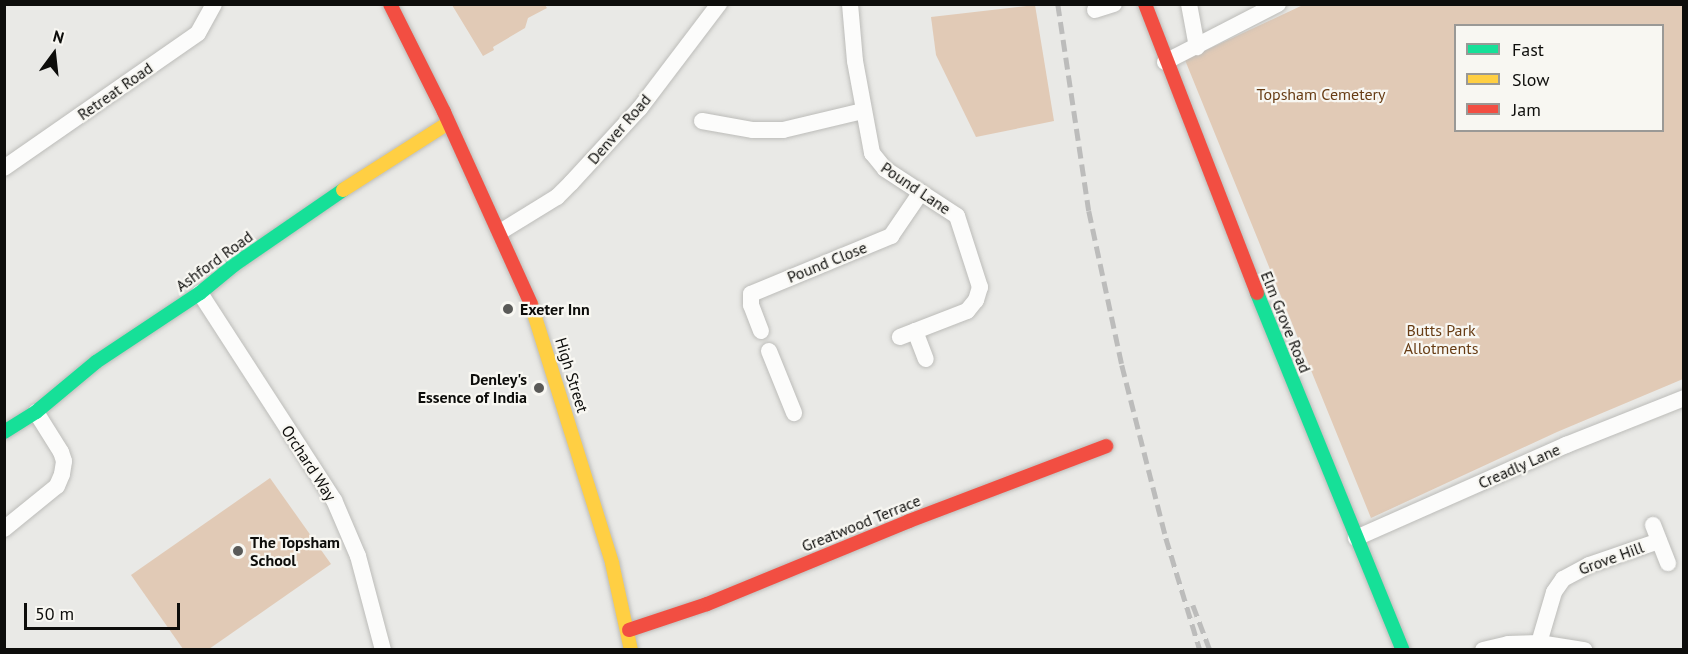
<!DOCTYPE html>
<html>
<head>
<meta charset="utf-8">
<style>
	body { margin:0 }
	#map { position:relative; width:1688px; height:654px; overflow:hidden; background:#e9e9e6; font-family:"PT Sans",sans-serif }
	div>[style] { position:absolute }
	.green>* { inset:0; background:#e1cab6 }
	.roads { filter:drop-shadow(0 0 2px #bcbcb9) drop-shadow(0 0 2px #bcbcb9) }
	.street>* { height:16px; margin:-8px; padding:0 8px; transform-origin:8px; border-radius:8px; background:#fcfcfb }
	.fast>* { height:14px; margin:-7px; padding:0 7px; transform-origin:7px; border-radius:7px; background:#16e098 }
	.slow>* { height:14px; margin:-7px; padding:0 7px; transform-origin:7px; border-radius:7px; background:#ffcf43 }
	.jam>* { height:14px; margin:-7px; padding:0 7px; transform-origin:7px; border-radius:7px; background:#f24e42 }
	.rail>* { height:4.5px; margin-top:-2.25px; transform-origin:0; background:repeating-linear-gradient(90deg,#bcbcbb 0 12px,transparent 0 18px) }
	.dots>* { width:16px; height:16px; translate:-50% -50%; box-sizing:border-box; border:3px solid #f8f7f2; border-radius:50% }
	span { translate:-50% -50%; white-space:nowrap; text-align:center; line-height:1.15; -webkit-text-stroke:4.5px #f8f7f2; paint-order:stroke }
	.street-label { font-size:16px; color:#0d0d0b }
	.park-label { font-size:16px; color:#673c14 }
	.poi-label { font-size:16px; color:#0d0d0b; font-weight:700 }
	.left { translate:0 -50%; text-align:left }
	.right { translate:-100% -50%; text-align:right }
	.frame { position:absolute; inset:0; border:6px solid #0d0d0b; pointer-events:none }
	.legend { position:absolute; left:1454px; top:24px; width:210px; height:108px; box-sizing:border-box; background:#f8f7f2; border:2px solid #9a9996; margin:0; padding:8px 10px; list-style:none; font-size:18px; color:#0d0d0b }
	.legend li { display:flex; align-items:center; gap:12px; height:30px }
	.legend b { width:30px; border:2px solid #9a9996 }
	.north { position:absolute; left:24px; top:24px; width:60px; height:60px; -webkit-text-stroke:4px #f8f7f2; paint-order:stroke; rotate:15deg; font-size:16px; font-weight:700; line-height:24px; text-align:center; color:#0d0d0b }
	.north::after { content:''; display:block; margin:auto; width:21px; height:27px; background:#0d0d0b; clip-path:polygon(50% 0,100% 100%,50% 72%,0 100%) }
	.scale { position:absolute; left:24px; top:603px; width:156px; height:27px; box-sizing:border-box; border:3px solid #0d0d0b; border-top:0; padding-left:8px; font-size:18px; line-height:21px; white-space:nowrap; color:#0d0d0b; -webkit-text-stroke:4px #f8f7f2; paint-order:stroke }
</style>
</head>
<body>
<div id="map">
	<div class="green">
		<div style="clip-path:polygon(545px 5px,547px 8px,528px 18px,525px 28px,493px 47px,494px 50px,483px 56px,452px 5px)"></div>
		<div style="clip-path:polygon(1035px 5px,1054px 121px,976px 137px,936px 55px,931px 17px)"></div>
		<div style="clip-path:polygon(evenodd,1303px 5px,1683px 5px,1683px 379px,1557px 432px,1371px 518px,1185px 60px,1303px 5px,1456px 26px,1662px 26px,1662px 130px,1456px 130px,1456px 26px)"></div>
		<div style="clip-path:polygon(270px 478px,331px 564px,209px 649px,183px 649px,131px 575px)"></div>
	</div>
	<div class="roads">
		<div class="street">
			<div style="left:850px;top:4px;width:57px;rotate:85deg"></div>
			<div style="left:855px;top:61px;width:94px;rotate:79.5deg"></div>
			<div style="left:872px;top:153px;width:21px;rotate:51deg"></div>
			<div style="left:885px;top:169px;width:86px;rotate:33.1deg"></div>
			<div style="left:957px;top:216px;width:75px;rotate:72.1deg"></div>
			<div style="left:980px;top:287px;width:14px;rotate:107deg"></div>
			<div style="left:976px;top:300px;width:14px;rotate:129deg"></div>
			<div style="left:967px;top:311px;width:72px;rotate:158.8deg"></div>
			<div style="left:1189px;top:4px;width:44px;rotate:79.5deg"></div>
			<div style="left:1095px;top:10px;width:20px;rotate:-18deg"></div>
			<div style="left:1165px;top:62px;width:127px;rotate:-27.2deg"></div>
			<div style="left:702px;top:121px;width:52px;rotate:10deg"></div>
			<div style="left:753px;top:130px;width:30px"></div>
			<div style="left:783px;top:130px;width:82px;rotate:-13.4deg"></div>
			<div style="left:4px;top:168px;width:236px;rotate:-34.8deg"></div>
			<div style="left:198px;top:33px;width:33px;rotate:-61deg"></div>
			<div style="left:500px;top:232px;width:67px;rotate:-31.6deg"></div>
			<div style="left:557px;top:197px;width:20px;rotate:-45deg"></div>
			<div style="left:571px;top:183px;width:102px;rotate:-47.4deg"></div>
			<div style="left:640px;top:108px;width:131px;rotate:-52.8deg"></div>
			<div style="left:200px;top:293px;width:247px;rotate:57.1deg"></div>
			<div style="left:334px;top:500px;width:61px;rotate:66.8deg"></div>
			<div style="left:358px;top:556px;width:97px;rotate:75.1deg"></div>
			<div style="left:761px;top:331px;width:28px;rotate:-111deg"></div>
			<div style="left:751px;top:305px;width:11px;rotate:-90deg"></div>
			<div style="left:751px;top:294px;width:152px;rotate:-22.5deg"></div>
			<div style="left:891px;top:236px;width:53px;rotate:-55.7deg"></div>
			<div style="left:915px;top:331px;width:30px;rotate:69deg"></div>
			<div style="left:769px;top:351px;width:67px;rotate:68deg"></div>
			<div style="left:1653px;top:525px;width:41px;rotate:68.5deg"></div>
			<div style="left:4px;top:529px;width:68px;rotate:-39.1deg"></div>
			<div style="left:57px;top:486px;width:13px;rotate:-67deg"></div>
			<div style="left:62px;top:474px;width:13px;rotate:-81deg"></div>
			<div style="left:64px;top:461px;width:9px;rotate:-108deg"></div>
			<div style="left:61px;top:452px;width:47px;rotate:-122deg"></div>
			<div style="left:1356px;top:538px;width:230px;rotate:-23.9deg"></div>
			<div style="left:1566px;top:445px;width:127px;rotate:-21.7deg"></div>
			<div style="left:1539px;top:643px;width:53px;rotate:-73.6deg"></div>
			<div style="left:1554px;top:592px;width:16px;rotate:-55deg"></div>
			<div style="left:1563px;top:579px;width:30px;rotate:-28deg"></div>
			<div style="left:1589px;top:565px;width:74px;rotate:-18.9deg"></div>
			<div style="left:1483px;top:650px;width:26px;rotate:-13deg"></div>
			<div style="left:1508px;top:644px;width:31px;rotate:-2deg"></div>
			<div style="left:1539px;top:643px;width:46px;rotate:8.8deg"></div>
		</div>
		<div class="fast">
			<div style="left:1257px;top:293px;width:386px;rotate:67.8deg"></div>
			<div style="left:4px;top:432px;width:38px;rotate:-32deg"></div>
			<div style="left:36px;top:412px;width:78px;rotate:-39.8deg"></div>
			<div style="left:96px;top:362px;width:125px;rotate:-33.6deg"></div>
			<div style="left:200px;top:293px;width:44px;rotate:-39.5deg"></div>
			<div style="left:234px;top:265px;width:132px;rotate:-34.5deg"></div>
		</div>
		<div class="slow">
			<div style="left:343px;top:190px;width:125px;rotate:-32.5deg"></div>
			<div style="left:531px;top:304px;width:271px;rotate:72.6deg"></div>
			<div style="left:612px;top:563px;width:89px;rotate:77.7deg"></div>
		</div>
		<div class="jam">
			<div style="left:390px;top:4px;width:121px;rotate:63.4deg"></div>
			<div style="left:444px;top:112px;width:211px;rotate:65.6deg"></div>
			<div style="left:1145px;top:4px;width:310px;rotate:68.8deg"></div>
			<div style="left:629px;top:630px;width:82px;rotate:-18.4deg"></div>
			<div style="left:707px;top:604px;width:218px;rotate:-22.3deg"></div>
			<div style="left:909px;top:521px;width:211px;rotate:-20.8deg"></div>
		</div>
	</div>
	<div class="rail">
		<div style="left:1058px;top:4px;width:209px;rotate:81.5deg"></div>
		<div style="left:1089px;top:211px;width:157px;rotate:77.9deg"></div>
		<div style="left:1122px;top:365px;width:179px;rotate:75.7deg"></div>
		<div style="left:1166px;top:538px;width:117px;rotate:73.1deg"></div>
		<div style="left:1193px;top:605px;width:48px;rotate:69.3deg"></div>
	</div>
	<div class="dots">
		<div style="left:508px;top:309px;background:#5a5a58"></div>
		<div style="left:539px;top:388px;background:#5a5a58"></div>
		<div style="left:238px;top:551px;background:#5a5a58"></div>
	</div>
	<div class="street-label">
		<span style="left:115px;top:91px;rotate:-35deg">Retreat Road</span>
		<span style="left:619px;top:129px;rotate:-49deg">Denver Road</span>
		<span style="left:916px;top:188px;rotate:34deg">Pound Lane</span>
		<span style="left:214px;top:261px;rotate:-36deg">Ashford Road</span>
		<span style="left:827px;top:262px;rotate:-22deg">Pound Close</span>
		<span style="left:1286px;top:322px;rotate:68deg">Elm Grove Road</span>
		<span style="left:572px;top:375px;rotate:73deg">High Street</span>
		<span style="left:309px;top:463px;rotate:57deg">Orchard Way</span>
		<span style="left:1519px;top:466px;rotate:-24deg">Creadly Lane</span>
		<span style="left:861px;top:523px;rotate:-22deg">Greatwood Terrace</span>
		<span style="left:1611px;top:558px;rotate:-20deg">Grove Hill</span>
	</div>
	<div class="park-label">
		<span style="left:1321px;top:94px">Topsham Cemetery</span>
		<span style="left:1441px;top:339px">Butts Park<br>Allotments</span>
	</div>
	<div class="poi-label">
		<span class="left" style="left:520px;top:309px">Exeter Inn</span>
		<span class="right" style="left:527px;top:388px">Denley's<br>Essence of India</span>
		<span class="left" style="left:250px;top:551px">The Topsham<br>School</span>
	</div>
	<div class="frame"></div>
	<ul class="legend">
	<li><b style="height:8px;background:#16e098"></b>Fast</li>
	<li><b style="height:8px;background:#ffcf43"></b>Slow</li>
	<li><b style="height:8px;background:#f24e42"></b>Jam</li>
	</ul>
	<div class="north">N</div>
	<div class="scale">50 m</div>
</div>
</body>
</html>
